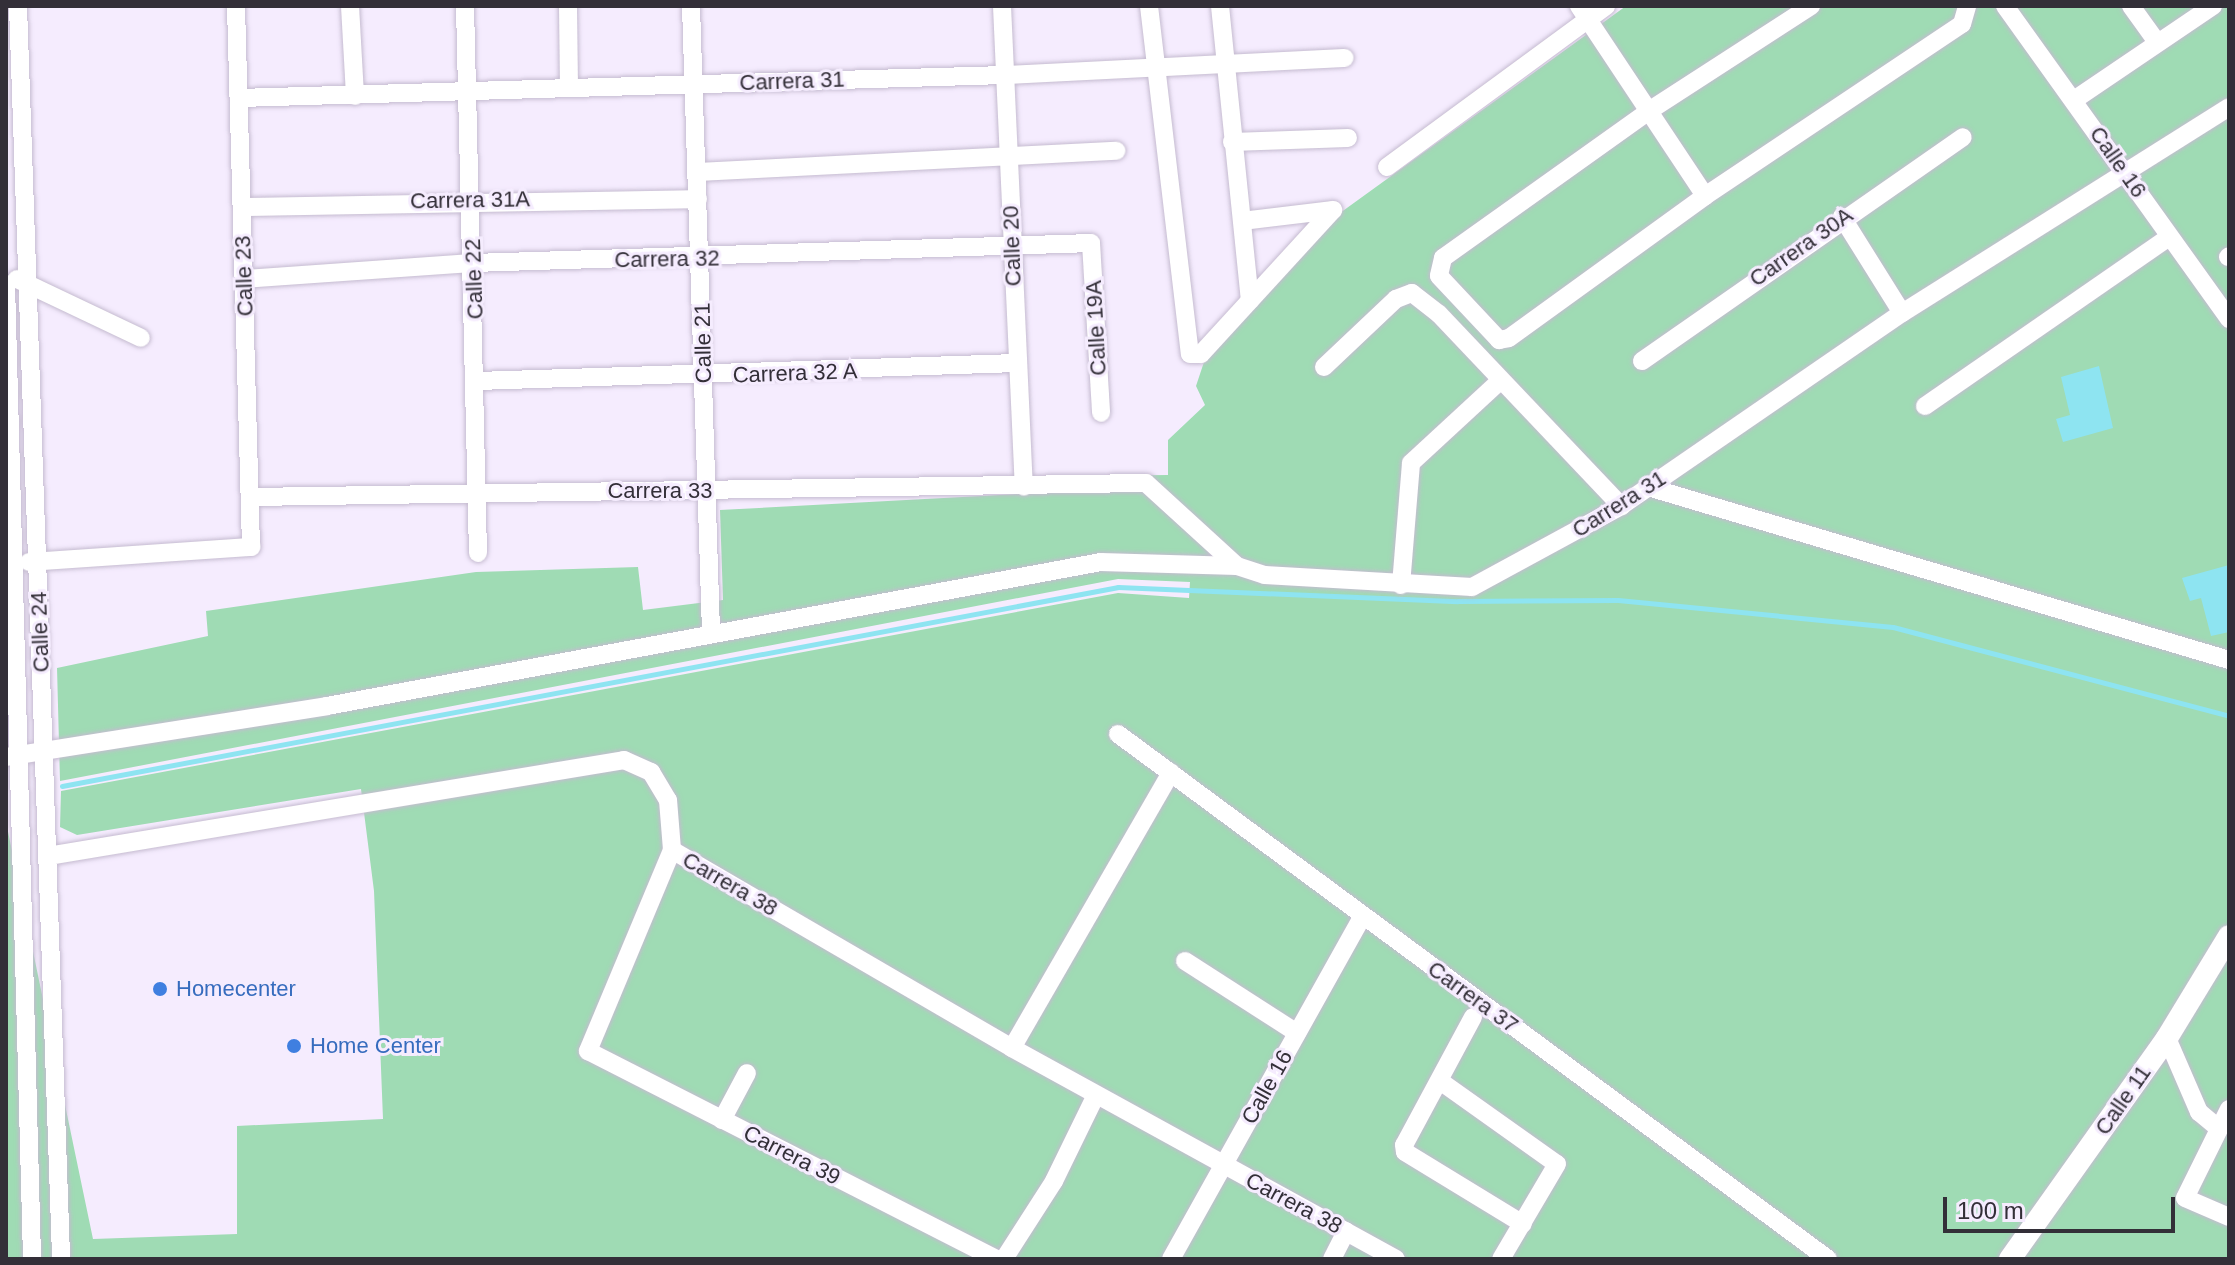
<!DOCTYPE html>
<html>
<head>
<meta charset="utf-8">
<style>
	body { margin:0 }
	#map { position:relative; width:2235px; height:1265px; overflow:hidden; background:#f5ecfe; font-family:Helvetica,sans-serif }
	div>[style] { position:absolute }
	.green>* { inset:0; background:#9fdbb4 }
	.water>* { inset:0; background:#8ee4f1 }
	.stream>* { height:5px; margin:-2.5px; padding:0 2.5px; transform-origin:2.5px; border-radius:2.5px; background:#8ee4f1 }
	.roads { filter:drop-shadow(0 0 2px #c5bbd0) drop-shadow(0 0 2px #c5bbd0) }
	.minor>* { height:18px; margin:-9px; padding:0 9px; transform-origin:9px; border-radius:9px; background:#fff }
	.major>* { height:22px; margin:-11px; padding:0 11px; transform-origin:11px; border-radius:11px; background:#fff }
	.dots>* { width:22px; height:22px; translate:-50% -50%; box-sizing:border-box; border:4px solid #f5ecfe; border-radius:50% }
	span { translate:-50% -50%; white-space:nowrap; text-align:center; line-height:1.15; -webkit-text-stroke:6px #f5ecfe; paint-order:stroke }
	.street-label { font-size:22px; color:#332f38 }
	.shop-label { font-size:22px; color:#366cbe }
	.left { translate:0 -50%; text-align:left }
	.frame { position:absolute; inset:0; border:8px solid #332f38; pointer-events:none }
	.scale { position:absolute; left:1943px; top:1197px; width:232px; height:36px; box-sizing:border-box; border:4px solid #332f38; border-top:0; padding-left:10px; font-size:24px; line-height:28px; white-space:nowrap; color:#332f38; -webkit-text-stroke:6px #f5ecfe; paint-order:stroke }
</style>
</head>
<body>
<div id="map">
	<div class="green">
		<div style="clip-path:polygon(1626px 6px,2229px 6px,2229px 1259px,6px 1259px,6px 822px,93px 1239px,237px 1234px,237px 1126px,383px 1119px,374px 891px,361px 789px,77px 835px,60px 827px,61px 791px,1118px 593px,1189px 598px,1190px 582px,1118px 579px,60px 781px,57px 668px,208px 636px,206px 611px,476px 572px,638px 567px,643px 610px,723px 600px,720px 510px,1076px 491px,1080px 476px,1168px 475px,1168px 440px,1205px 405px,1196px 386px,1205px 359px,1340px 213px)"></div>
	</div>
	<div class="water">
		<div style="clip-path:polygon(2099px 366px,2113px 428px,2063px 442px,2056px 419px,2070px 415px,2061px 377px)"></div>
		<div style="clip-path:polygon(2229px 565px,2229px 632px,2211px 636px,2201px 598px,2190px 601px,2182px 578px)"></div>
	</div>
	<div class="stream">
		<div style="left:62px;top:786px;width:1075px;rotate:-10.67deg"></div>
		<div style="left:1118px;top:587px;width:340px;rotate:2.4deg"></div>
		<div style="left:1458px;top:601px;width:160px;rotate:-0.4deg"></div>
		<div style="left:1618px;top:600px;width:276px;rotate:5.6deg"></div>
		<div style="left:1893px;top:627px;width:348px;rotate:14.8deg"></div>
	</div>
	<div class="roads">
		<div class="minor">
			<div style="left:18px;top:6px;width:1254px;rotate:88.03deg"></div>
			<div style="left:350px;top:6px;width:90px;rotate:86.8deg"></div>
			<div style="left:465px;top:6px;width:547px;rotate:88.64deg"></div>
			<div style="left:568px;top:6px;width:81px;rotate:89.3deg"></div>
			<div style="left:691px;top:6px;width:625px;rotate:88.17deg"></div>
			<div style="left:1002px;top:6px;width:481px;rotate:87.4deg"></div>
			<div style="left:1149px;top:6px;width:350px;rotate:83.3deg"></div>
			<div style="left:1190px;top:354px;width:11px"></div>
			<div style="left:1201px;top:354px;width:195px;rotate:-47.5deg"></div>
			<div style="left:1220px;top:6px;width:296px;rotate:84.2deg"></div>
			<div style="left:1579px;top:6px;width:228px;rotate:56.4deg"></div>
			<div style="left:1811px;top:6px;width:193px;rotate:147.1deg"></div>
			<div style="left:1649px;top:111px;width:253px;rotate:144.5deg"></div>
			<div style="left:1443px;top:258px;width:18px;rotate:103deg"></div>
			<div style="left:1439px;top:276px;width:88px;rotate:46.8deg"></div>
			<div style="left:1499px;top:340px;width:10px;rotate:-11deg"></div>
			<div style="left:1509px;top:338px;width:242px;rotate:-35.9deg"></div>
			<div style="left:1705px;top:196px;width:309px;rotate:-33.8deg"></div>
			<div style="left:1962px;top:24px;width:19px;rotate:-74deg"></div>
			<div style="left:2005px;top:6px;width:385px;rotate:54.4deg"></div>
			<div style="left:2131px;top:6px;width:44px;rotate:54.2deg"></div>
			<div style="left:239px;top:98px;width:767px;rotate:-1.72deg"></div>
			<div style="left:1006px;top:75px;width:339px;rotate:-2.9deg"></div>
			<div style="left:2074px;top:100px;width:168px;rotate:-34.1deg"></div>
			<div style="left:1232px;top:142px;width:116px;rotate:-2deg"></div>
			<div style="left:1387px;top:167px;width:272px;rotate:-36.3deg"></div>
			<div style="left:697px;top:172px;width:420px;rotate:-2.9deg"></div>
			<div style="left:242px;top:207px;width:456px;rotate:-1deg"></div>
			<div style="left:1842px;top:217px;width:113px;rotate:58deg"></div>
			<div style="left:1242px;top:221px;width:92px;rotate:-6.9deg"></div>
			<div style="left:2228px;top:257px;width:1px;rotate:-45deg"></div>
			<div style="left:17px;top:279px;width:137px;rotate:25.4deg"></div>
			<div style="left:244px;top:279px;width:230px;rotate:-4deg"></div>
			<div style="left:473px;top:263px;width:618px;rotate:-1.85deg"></div>
			<div style="left:1091px;top:243px;width:170px;rotate:86.6deg"></div>
			<div style="left:6px;top:284px;width:975px;rotate:88.47deg"></div>
			<div style="left:1642px;top:361px;width:391px;rotate:-34.9deg"></div>
			<div style="left:1324px;top:367px;width:99px;rotate:-43.4deg"></div>
			<div style="left:1396px;top:299px;width:17px;rotate:-21deg"></div>
			<div style="left:1412px;top:293px;width:34px;rotate:38deg"></div>
			<div style="left:1439px;top:314px;width:265px;rotate:46.5deg"></div>
			<div style="left:477px;top:381px;width:540px;rotate:-1.91deg"></div>
			<div style="left:1925px;top:406px;width:297px;rotate:-34.7deg"></div>
			<div style="left:1648px;top:487px;width:606px;rotate:16.58deg"></div>
			<div style="left:251px;top:497px;width:895px;rotate:-0.9deg"></div>
			<div style="left:1146px;top:483px;width:123px;rotate:42.4deg"></div>
			<div style="left:1237px;top:566px;width:29px;rotate:18deg"></div>
			<div style="left:1265px;top:575px;width:207px;rotate:3.3deg"></div>
			<div style="left:1472px;top:587px;width:170px;rotate:-28.5deg"></div>
			<div style="left:1621px;top:506px;width:341px;rotate:-34.5deg"></div>
			<div style="left:1902px;top:313px;width:386px;rotate:-32.2deg"></div>
			<div style="left:29px;top:562px;width:223px;rotate:-3.9deg"></div>
			<div style="left:251px;top:547px;width:541px;rotate:-91.59deg"></div>
			<div style="left:1401px;top:585px;width:122px;rotate:-85.3deg"></div>
			<div style="left:1411px;top:463px;width:122px;rotate:-42.7deg"></div>
			<div style="left:1118px;top:734px;width:883px;rotate:36.48deg"></div>
			<div style="left:6px;top:757px;width:325px;rotate:-9deg"></div>
			<div style="left:327px;top:706px;width:787px;rotate:-10.54deg"></div>
			<div style="left:1101px;top:562px;width:136px;rotate:1.7deg"></div>
			<div style="left:672px;top:850px;width:218px;rotate:112.7deg"></div>
			<div style="left:588px;top:1051px;width:459px;rotate:27deg"></div>
			<div style="left:48px;top:856px;width:584px;rotate:-9.46deg"></div>
			<div style="left:624px;top:760px;width:30px;rotate:24deg"></div>
			<div style="left:651px;top:772px;width:33px;rotate:59deg"></div>
			<div style="left:668px;top:800px;width:50px;rotate:85.4deg"></div>
			<div style="left:672px;top:850px;width:393px;rotate:30.2deg"></div>
			<div style="left:1012px;top:1048px;width:438px;rotate:28.8deg"></div>
			<div style="left:1185px;top:961px;width:133px;rotate:32.7deg"></div>
			<div style="left:1473px;top:1017px;width:145px;rotate:118.3deg"></div>
			<div style="left:1404px;top:1145px;width:7px;rotate:82deg"></div>
			<div style="left:1405px;top:1152px;width:138px;rotate:31.4deg"></div>
			<div style="left:2167px;top:1038px;width:81px;rotate:66.6deg"></div>
			<div style="left:2199px;top:1112px;width:26px;rotate:40deg"></div>
			<div style="left:1012px;top:1048px;width:318px;rotate:-60deg"></div>
			<div style="left:1440px;top:1081px;width:143px;rotate:35.4deg"></div>
			<div style="left:1557px;top:1164px;width:110px;rotate:120.5deg"></div>
			<div style="left:2229px;top:1109px;width:99px;rotate:116.3deg"></div>
			<div style="left:2185px;top:1198px;width:48px;rotate:23.4deg"></div>
			<div style="left:722px;top:1120px;width:53px;rotate:-62deg"></div>
			<div style="left:1004px;top:1259px;width:93px;rotate:-57.3deg"></div>
			<div style="left:1054px;top:1181px;width:96px;rotate:-64deg"></div>
			<div style="left:1171px;top:1259px;width:393px;rotate:-60.8deg"></div>
			<div style="left:1332px;top:1259px;width:31px;rotate:-63deg"></div>
		</div>
		<div class="major">
			<div style="left:2010px;top:1259px;width:271px;rotate:-54.6deg"></div>
			<div style="left:2167px;top:1038px;width:119px;rotate:-58.7deg"></div>
		</div>
	</div>
	<div class="dots">
		<div style="left:160px;top:989px;background:#3f7fe0"></div>
		<div style="left:294px;top:1046px;background:#3f7fe0"></div>
	</div>
	<div class="street-label">
		<span style="left:792px;top:81px;rotate:-2deg">Carrera 31</span>
		<span style="left:2118px;top:162px;rotate:55deg">Calle 16</span>
		<span style="left:470px;top:200px;rotate:-1deg">Carrera 31A</span>
		<span style="left:1012px;top:246px;rotate:-92deg">Calle 20</span>
		<span style="left:1801px;top:247px;rotate:-35deg">Carrera 30A</span>
		<span style="left:667px;top:259px;rotate:-1deg">Carrera 32</span>
		<span style="left:244px;top:276px;rotate:-92deg">Calle 23</span>
		<span style="left:474px;top:279px;rotate:-92deg">Calle 22</span>
		<span style="left:1096px;top:328px;rotate:-93deg">Calle 19A</span>
		<span style="left:703px;top:343px;rotate:-91deg">Calle 21</span>
		<span style="left:795px;top:373px;rotate:-2deg">Carrera 32 A</span>
		<span style="left:660px;top:491px">Carrera 33</span>
		<span style="left:1619px;top:504px;rotate:-32deg">Carrera 31</span>
		<span style="left:40px;top:632px;rotate:-92deg">Calle 24</span>
		<span style="left:730px;top:884px;rotate:30deg">Carrera 38</span>
		<span style="left:1473px;top:997px;rotate:36deg">Carrera 37</span>
		<span style="left:1267px;top:1087px;rotate:-61deg">Calle 16</span>
		<span style="left:2123px;top:1100px;rotate:-55deg">Calle 11</span>
		<span style="left:792px;top:1155px;rotate:27deg">Carrera 39</span>
		<span style="left:1294px;top:1203px;rotate:28deg">Carrera 38</span>
	</div>
	<div class="shop-label">
		<span class="left" style="left:176px;top:989px">Homecenter</span>
		<span class="left" style="left:310px;top:1046px">Home Center</span>
	</div>
	<div class="frame"></div>
	<div class="scale">100 m</div>
</div>
</body>
</html>
